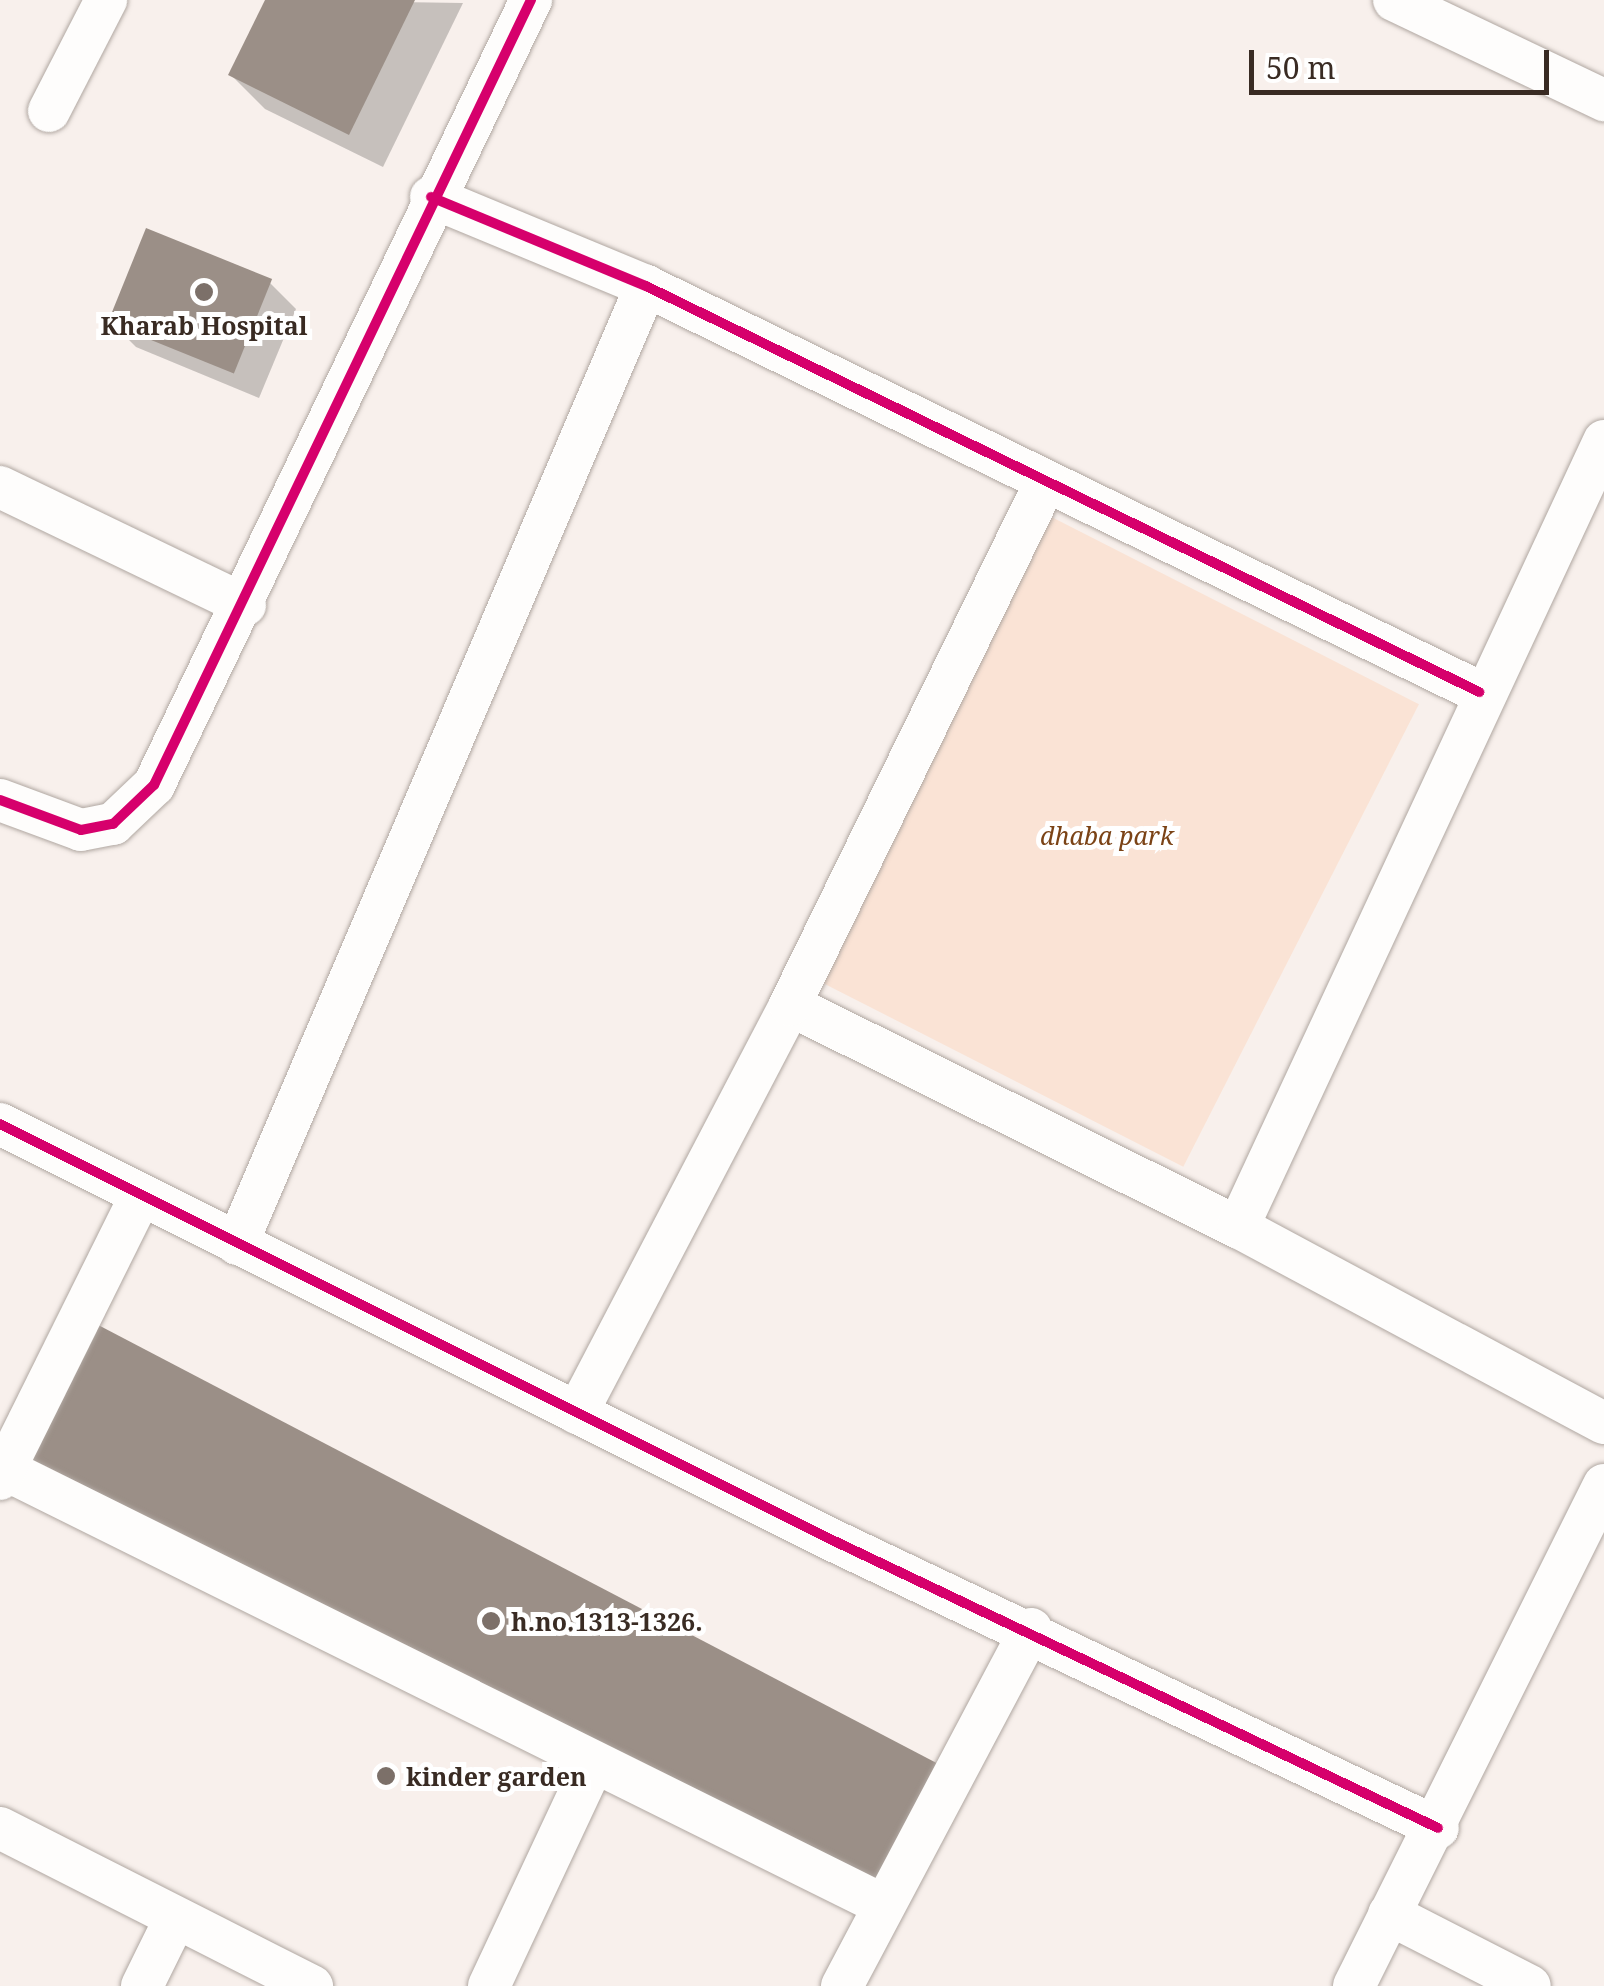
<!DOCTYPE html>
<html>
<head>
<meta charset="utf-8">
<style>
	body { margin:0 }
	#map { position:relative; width:1604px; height:1986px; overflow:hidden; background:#f8f0ec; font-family:"Noto Serif",serif }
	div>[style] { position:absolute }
	.green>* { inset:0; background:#fae3d5; transform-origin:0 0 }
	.shadow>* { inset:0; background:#0003 }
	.building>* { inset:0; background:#9b8f87; transform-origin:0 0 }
	.roads { filter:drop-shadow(0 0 2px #b0a7a1) drop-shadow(0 0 2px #b0a7a1) }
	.minor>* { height:42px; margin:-21px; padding:0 21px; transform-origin:21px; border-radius:21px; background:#fefdfc }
	.cycleway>* { height:10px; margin:-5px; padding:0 5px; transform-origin:5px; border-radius:5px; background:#d6006c }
	.dots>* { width:28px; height:28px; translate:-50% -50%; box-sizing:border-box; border:5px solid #fff; border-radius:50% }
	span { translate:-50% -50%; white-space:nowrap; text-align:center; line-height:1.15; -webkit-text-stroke:10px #fff; paint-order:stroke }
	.poi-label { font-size:25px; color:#392b23; font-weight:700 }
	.left { translate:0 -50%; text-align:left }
	.park-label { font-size:25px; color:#7b4316; font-style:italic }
	.scale { position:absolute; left:1249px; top:50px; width:300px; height:45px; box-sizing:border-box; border:5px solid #392b23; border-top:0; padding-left:12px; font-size:30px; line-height:35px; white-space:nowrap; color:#392b23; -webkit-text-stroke:8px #fff; paint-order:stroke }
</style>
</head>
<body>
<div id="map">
	<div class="green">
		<div style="left:1026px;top:504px;width:441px;height:519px;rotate:27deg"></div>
	</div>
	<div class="shadow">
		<div style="clip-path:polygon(268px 0,463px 3px,383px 167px,265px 109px,231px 75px)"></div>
		<div style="clip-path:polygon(270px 283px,296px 309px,259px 398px,136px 347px,110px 321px)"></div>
	</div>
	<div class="building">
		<div style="clip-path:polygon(265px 0,415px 0,349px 135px,228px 75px)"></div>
		<div style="left:146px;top:228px;width:136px;height:102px;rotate:22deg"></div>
		<div style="clip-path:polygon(81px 1316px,948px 1769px,880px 1894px,5px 1469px)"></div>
	</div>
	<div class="roads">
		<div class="minor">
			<div style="left:1394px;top:0;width:233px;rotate:25.5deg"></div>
			<div style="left:49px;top:111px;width:125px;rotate:-62.8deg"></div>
			<div style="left:431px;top:197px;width:233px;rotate:22.5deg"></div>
			<div style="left:646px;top:286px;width:927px;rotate:25.98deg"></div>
			<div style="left:0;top:487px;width:272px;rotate:25.7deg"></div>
			<div style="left:0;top:800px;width:86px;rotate:20.3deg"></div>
			<div style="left:81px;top:830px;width:33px;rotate:-11deg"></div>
			<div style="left:113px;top:824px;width:57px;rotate:-43.6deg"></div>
			<div style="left:154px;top:785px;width:871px;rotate:-64.35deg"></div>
			<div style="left:790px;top:1005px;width:500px;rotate:26.4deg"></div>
			<div style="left:1238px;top:1227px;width:415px;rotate:28.2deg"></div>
			<div style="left:0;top:1124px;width:928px;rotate:26.57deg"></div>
			<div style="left:830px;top:1539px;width:673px;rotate:25.42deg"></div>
			<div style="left:1238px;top:1227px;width:867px;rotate:-65.03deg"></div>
			<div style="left:237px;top:1244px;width:1042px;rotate:-66.88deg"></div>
			<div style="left:577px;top:1413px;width:460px;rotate:-62.4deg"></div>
			<div style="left:790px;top:1005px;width:583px;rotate:-63.96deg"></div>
			<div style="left:0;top:1467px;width:983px;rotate:26.38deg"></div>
			<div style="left:0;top:1479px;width:317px;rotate:-63.6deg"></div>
			<div style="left:0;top:1828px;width:350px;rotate:26.9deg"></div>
			<div style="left:1389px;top:1914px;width:158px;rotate:27.1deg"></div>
			<div style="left:142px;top:1986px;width:72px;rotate:-63.8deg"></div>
			<div style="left:489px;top:1986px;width:247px;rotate:-64.9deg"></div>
			<div style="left:842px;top:1986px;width:404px;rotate:-62.1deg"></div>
			<div style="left:1354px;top:1986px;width:560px;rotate:-63.48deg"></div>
		</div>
	</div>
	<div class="cycleway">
		<div style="left:431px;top:197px;width:233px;rotate:22.5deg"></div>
		<div style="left:646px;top:286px;width:927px;rotate:25.98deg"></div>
		<div style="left:0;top:800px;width:86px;rotate:20.3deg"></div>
		<div style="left:81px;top:830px;width:33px;rotate:-11deg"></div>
		<div style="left:113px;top:824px;width:57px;rotate:-43.6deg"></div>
		<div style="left:154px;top:785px;width:871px;rotate:-64.35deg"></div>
		<div style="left:0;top:1124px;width:928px;rotate:26.57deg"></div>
		<div style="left:830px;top:1539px;width:673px;rotate:25.42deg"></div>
	</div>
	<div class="dots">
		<div style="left:204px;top:292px;background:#7c7069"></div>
		<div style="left:491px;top:1621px;background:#7c7069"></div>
		<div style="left:386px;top:1776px;background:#7c7069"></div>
	</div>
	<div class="poi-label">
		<span style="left:204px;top:325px">Kharab Hospital</span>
		<span class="left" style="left:511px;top:1621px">h.no.1313-1326.</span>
		<span class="left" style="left:406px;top:1776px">kinder garden</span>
	</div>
	<div class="park-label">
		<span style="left:1107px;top:835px">dhaba park</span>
	</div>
	<div class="scale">50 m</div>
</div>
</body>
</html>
